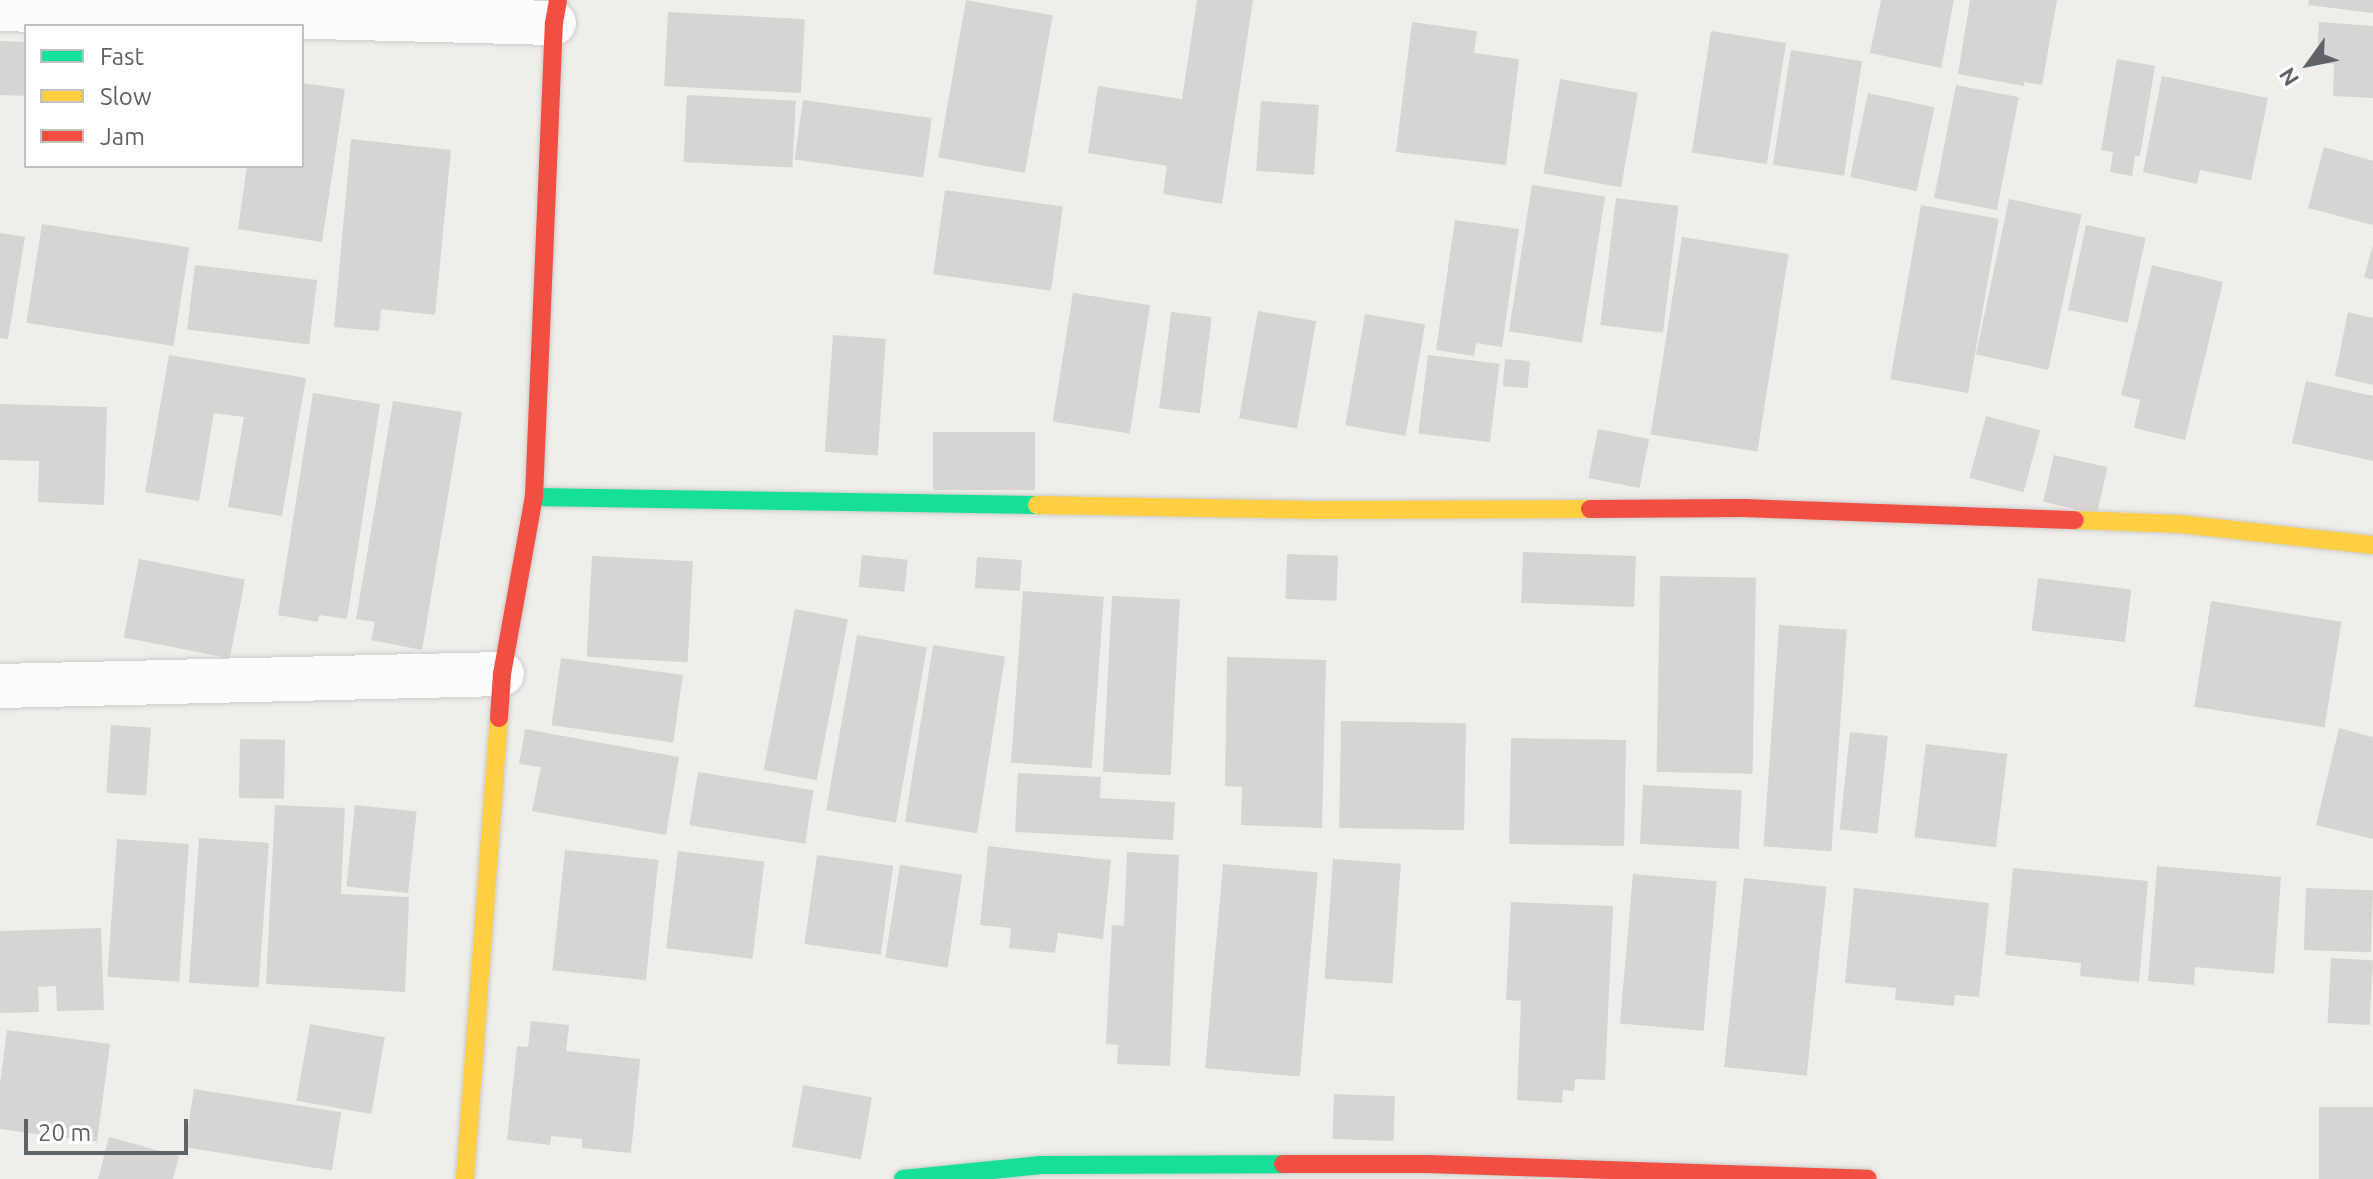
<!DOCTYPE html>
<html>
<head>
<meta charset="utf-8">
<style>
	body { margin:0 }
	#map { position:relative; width:2373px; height:1179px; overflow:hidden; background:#efeeea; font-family:Ubuntu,sans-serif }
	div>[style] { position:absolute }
	.building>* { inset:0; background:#d6d5d3; transform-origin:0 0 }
	.roads { filter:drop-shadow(0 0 2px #cbcccc) drop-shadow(0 0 2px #cbcccc) }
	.street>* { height:44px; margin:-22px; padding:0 22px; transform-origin:22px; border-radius:22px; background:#fdfcfc }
	.fast>* { height:18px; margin:-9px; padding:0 9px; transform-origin:9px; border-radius:9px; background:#16e098 }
	.slow>* { height:18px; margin:-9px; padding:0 9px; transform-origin:9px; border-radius:9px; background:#ffcf43 }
	.jam>* { height:18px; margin:-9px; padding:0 9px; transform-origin:9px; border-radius:9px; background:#f24e42 }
	span { translate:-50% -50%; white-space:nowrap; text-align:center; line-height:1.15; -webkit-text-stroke:7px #fff; paint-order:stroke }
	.legend { position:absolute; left:24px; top:24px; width:280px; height:144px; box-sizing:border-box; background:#fff; border:2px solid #bfc1c3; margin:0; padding:10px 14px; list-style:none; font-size:24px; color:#5f6368 }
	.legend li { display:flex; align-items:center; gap:16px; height:40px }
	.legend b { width:40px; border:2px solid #bfc1c3 }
	.north { position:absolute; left:2269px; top:24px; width:80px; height:80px; -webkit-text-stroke:6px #fff; paint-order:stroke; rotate:237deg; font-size:22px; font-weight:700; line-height:32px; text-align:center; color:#5f6368 }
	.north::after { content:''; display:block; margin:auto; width:28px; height:36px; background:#5f6368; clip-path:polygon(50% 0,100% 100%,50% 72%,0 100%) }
	.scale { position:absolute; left:24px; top:1119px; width:164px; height:36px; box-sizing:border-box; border:4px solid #5f6368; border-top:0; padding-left:10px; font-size:24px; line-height:28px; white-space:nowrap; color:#5f6368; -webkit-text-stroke:6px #fff; paint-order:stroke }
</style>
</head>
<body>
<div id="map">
	<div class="building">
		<div style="left:966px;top:0;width:88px;height:160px;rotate:10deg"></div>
		<div style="clip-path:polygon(1197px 0,1253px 0,1222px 204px,1163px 194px,1167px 166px,1088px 153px,1098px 86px,1182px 99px)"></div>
		<div style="clip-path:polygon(1881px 0,1954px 0,1941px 68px,1870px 53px)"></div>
		<div style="clip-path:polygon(1970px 0,2057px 0,2042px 85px,2024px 82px,2024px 86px,1958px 74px)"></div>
		<div style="clip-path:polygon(2309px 0,2373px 0,2373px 13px,2308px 5px)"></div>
		<div style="left:668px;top:12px;width:137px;height:74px;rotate:3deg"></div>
		<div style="clip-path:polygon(1412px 22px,1477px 31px,1474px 53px,1519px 59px,1506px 165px,1396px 152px)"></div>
		<div style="clip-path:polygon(2319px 22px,2373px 26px,2373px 98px,2333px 96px,2334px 64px,2317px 63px)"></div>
		<div style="left:1711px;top:31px;width:76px;height:123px;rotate:9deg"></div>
		<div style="left:0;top:41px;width:26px;height:54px;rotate:2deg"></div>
		<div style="left:1791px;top:50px;width:72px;height:116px;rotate:9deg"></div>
		<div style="clip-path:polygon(2117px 59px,2155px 66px,2140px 156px,2135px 156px,2132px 176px,2110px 172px,2113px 152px,2101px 150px)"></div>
		<div style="clip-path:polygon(2162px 76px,2268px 98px,2251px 180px,2200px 170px,2197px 184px,2143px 172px)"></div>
		<div style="left:1560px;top:79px;width:79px;height:96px;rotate:10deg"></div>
		<div style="clip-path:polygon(302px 83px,345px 89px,322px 242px,238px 229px,247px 166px,302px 166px)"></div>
		<div style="left:1956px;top:85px;width:64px;height:115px;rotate:11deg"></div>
		<div style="left:1868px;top:93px;width:68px;height:86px;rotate:12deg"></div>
		<div style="left:687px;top:95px;width:109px;height:67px;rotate:3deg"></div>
		<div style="left:803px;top:100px;width:130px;height:60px;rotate:8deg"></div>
		<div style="left:1261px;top:101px;width:58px;height:70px;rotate:4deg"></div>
		<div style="clip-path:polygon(351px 139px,451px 150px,435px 315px,381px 309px,379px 331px,334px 327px)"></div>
		<div style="clip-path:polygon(2324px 147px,2373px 161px,2373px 225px,2308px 208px)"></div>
		<div style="left:1532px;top:185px;width:74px;height:148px;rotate:9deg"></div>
		<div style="left:945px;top:190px;width:119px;height:85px;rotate:8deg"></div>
		<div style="left:1616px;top:198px;width:63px;height:128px;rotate:7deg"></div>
		<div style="left:2009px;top:199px;width:74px;height:159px;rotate:12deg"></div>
		<div style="left:1921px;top:205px;width:79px;height:177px;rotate:10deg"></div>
		<div style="clip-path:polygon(1455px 220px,1519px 229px,1502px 347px,1476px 343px,1474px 356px,1436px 350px)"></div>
		<div style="left:42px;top:224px;width:149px;height:100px;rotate:9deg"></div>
		<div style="left:2086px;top:225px;width:61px;height:87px;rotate:12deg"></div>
		<div style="clip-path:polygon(0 233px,25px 237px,8px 339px,0 338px)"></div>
		<div style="left:1682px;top:237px;width:108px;height:200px;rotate:9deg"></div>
		<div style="clip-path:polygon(2373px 245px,2373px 280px,2364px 277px)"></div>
		<div style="left:195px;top:265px;width:123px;height:65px;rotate:7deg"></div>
		<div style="clip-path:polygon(2152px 265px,2223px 282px,2185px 440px,2134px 428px,2140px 400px,2121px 395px)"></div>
		<div style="left:1073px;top:293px;width:78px;height:130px;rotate:9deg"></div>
		<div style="left:1258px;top:311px;width:59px;height:109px;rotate:10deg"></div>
		<div style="left:1171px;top:312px;width:41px;height:97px;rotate:7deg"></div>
		<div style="clip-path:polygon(2348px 312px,2373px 318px,2373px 385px,2335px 376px)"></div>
		<div style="left:1365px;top:314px;width:61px;height:113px;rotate:10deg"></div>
		<div style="left:833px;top:335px;width:53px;height:117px;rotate:4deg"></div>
		<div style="clip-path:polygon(169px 355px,306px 378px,282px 516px,228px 507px,244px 417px,214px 413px,199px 501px,145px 492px)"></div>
		<div style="left:1428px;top:355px;width:72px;height:79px;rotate:7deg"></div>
		<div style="left:1505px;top:359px;width:25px;height:27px;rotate:5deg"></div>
		<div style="clip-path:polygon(2306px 381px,2373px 396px,2373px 461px,2292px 443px)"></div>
		<div style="clip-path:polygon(313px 393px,380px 404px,347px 619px,319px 615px,318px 622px,278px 615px)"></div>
		<div style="clip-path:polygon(393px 401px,462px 412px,422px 650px,371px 640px,375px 622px,356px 619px)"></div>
		<div style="clip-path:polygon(0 404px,107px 407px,104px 505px,38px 502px,39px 461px,0 460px)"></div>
		<div style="left:1986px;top:416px;width:56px;height:64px;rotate:15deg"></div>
		<div style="left:1598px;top:429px;width:52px;height:50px;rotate:11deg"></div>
		<div style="left:933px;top:432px;width:102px;height:58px"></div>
		<div style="left:2054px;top:455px;width:55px;height:48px;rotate:13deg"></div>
		<div style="left:1523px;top:552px;width:113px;height:51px;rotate:2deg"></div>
		<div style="left:1287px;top:554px;width:51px;height:45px;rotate:2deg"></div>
		<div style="left:862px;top:555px;width:46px;height:32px;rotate:6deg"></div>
		<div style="left:592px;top:556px;width:101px;height:101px;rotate:3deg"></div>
		<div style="left:977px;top:557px;width:45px;height:31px;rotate:4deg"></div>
		<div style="left:139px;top:559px;width:108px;height:80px;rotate:11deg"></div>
		<div style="left:1660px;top:576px;width:96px;height:196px;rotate:1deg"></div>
		<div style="left:2038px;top:578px;width:94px;height:53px;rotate:7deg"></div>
		<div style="left:1023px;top:591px;width:81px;height:172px;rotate:4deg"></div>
		<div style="left:1112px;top:596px;width:68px;height:176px;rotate:3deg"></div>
		<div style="left:2211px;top:601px;width:132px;height:107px;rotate:9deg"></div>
		<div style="left:795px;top:609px;width:54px;height:164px;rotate:11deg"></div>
		<div style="left:1779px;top:625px;width:68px;height:222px;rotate:4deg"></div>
		<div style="left:857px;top:635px;width:71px;height:178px;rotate:10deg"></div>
		<div style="left:933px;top:645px;width:73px;height:179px;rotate:9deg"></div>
		<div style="clip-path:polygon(1227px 657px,1326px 660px,1322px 828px,1241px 825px,1242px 787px,1225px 786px)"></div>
		<div style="left:561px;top:658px;width:123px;height:68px;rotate:8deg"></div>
		<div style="left:1341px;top:721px;width:125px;height:107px;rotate:1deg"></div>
		<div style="left:111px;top:725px;width:40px;height:68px;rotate:4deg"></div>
		<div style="clip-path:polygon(2339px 728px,2373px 737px,2373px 839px,2316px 825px)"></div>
		<div style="clip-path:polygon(525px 729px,679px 757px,666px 835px,532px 811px,541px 767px,519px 764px)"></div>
		<div style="left:1850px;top:732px;width:38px;height:98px;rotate:6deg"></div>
		<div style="left:1511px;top:738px;width:115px;height:106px;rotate:1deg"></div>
		<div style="left:240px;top:739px;width:45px;height:59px;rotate:1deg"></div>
		<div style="left:1926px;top:744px;width:82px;height:94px;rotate:7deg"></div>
		<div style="left:698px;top:772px;width:117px;height:54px;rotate:9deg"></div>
		<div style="clip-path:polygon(1018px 773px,1101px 777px,1100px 798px,1175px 802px,1173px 840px,1015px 832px)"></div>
		<div style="left:1643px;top:785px;width:99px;height:59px;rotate:3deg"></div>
		<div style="clip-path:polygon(275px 805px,345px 808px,341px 894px,409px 897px,405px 992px,266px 984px)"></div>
		<div style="left:355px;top:805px;width:62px;height:82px;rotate:6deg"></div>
		<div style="left:199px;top:838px;width:70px;height:145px;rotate:4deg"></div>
		<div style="left:117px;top:839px;width:72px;height:138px;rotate:4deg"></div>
		<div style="clip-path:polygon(988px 846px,1111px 860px,1103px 939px,1058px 933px,1055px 953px,1009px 948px,1011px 928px,980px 925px)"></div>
		<div style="left:565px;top:850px;width:94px;height:121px;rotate:6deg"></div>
		<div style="left:678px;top:851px;width:87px;height:98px;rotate:7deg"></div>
		<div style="clip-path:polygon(1127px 852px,1179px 855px,1170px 1066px,1117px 1064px,1118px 1045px,1106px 1044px,1112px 925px,1124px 926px)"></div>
		<div style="left:817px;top:855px;width:77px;height:90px;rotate:8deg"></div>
		<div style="left:1333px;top:859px;width:68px;height:120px;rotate:4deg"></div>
		<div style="left:1223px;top:864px;width:95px;height:205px;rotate:5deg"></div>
		<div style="left:900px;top:865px;width:63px;height:94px;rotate:9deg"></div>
		<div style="clip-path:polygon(2157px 866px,2281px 877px,2274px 974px,2195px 967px,2194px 985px,2148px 981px)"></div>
		<div style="clip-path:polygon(2013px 868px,2148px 881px,2139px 982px,2080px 976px,2081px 963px,2005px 955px)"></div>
		<div style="left:1633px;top:874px;width:84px;height:150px;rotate:5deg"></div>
		<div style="left:1744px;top:878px;width:83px;height:190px;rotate:6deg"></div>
		<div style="clip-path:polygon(1854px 888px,1989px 903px,1979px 997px,1955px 995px,1954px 1006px,1895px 1000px,1896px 988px,1845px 983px)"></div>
		<div style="left:2306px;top:888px;width:67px;height:62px;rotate:2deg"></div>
		<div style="clip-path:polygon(1511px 902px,1613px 906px,1605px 1080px,1575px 1079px,1574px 1091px,1563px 1090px,1562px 1103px,1517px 1100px,1521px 1001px,1506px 1000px)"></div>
		<div style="clip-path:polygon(101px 928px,104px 1010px,57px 1011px,56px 986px,38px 987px,39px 1012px,0 1013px,0 931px)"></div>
		<div style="left:2331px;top:958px;width:42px;height:65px;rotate:3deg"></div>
		<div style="clip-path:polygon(531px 1021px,569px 1025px,566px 1051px,640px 1059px,631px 1153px,582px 1148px,582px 1139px,551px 1136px,550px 1145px,507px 1140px,517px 1046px,528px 1047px)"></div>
		<div style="left:310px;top:1024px;width:76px;height:78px;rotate:10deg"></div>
		<div style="clip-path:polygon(7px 1030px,110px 1044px,97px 1142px,0 1129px,0 1084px)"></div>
		<div style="left:803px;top:1085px;width:70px;height:63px;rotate:10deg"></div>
		<div style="left:194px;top:1089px;width:149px;height:59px;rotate:9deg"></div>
		<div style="left:1334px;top:1094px;width:61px;height:45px;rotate:2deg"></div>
		<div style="left:2319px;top:1107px;width:54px;height:72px"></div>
		<div style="clip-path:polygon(109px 1137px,179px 1156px,173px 1179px,98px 1179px)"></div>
	</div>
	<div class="roads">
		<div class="street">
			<div style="left:0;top:9px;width:554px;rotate:1.45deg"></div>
			<div style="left:0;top:686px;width:502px;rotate:-1.37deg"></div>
		</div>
		<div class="fast">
			<div style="left:534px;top:497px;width:503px;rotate:0.91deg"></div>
			<div style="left:903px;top:1179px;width:139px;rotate:-5.8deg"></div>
			<div style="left:1041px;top:1165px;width:242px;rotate:-0.2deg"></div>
		</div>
		<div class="slow">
			<div style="left:1037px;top:505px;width:282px;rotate:1deg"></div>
			<div style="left:1319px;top:510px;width:271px;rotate:-0.2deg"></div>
			<div style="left:2075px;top:520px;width:105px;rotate:2.2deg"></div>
			<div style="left:2180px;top:524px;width:194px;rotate:6.2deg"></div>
			<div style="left:465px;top:1179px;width:462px;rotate:-85.8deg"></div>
		</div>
		<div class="jam">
			<div style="left:1590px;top:509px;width:155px;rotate:-0.4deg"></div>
			<div style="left:1745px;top:508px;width:330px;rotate:2.1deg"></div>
			<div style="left:499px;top:718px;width:44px;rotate:-86.1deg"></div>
			<div style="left:502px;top:674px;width:180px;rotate:-79.8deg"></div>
			<div style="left:534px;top:497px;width:474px;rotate:-87.6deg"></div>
			<div style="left:554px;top:23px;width:23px;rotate:-80deg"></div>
			<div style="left:1283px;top:1164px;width:144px"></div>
			<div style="left:1427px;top:1164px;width:441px;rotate:1.9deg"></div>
		</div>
	</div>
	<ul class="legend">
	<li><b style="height:10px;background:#16e098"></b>Fast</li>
	<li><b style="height:10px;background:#ffcf43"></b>Slow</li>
	<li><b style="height:10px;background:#f24e42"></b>Jam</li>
	</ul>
	<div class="north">N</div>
	<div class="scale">20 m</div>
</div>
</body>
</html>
